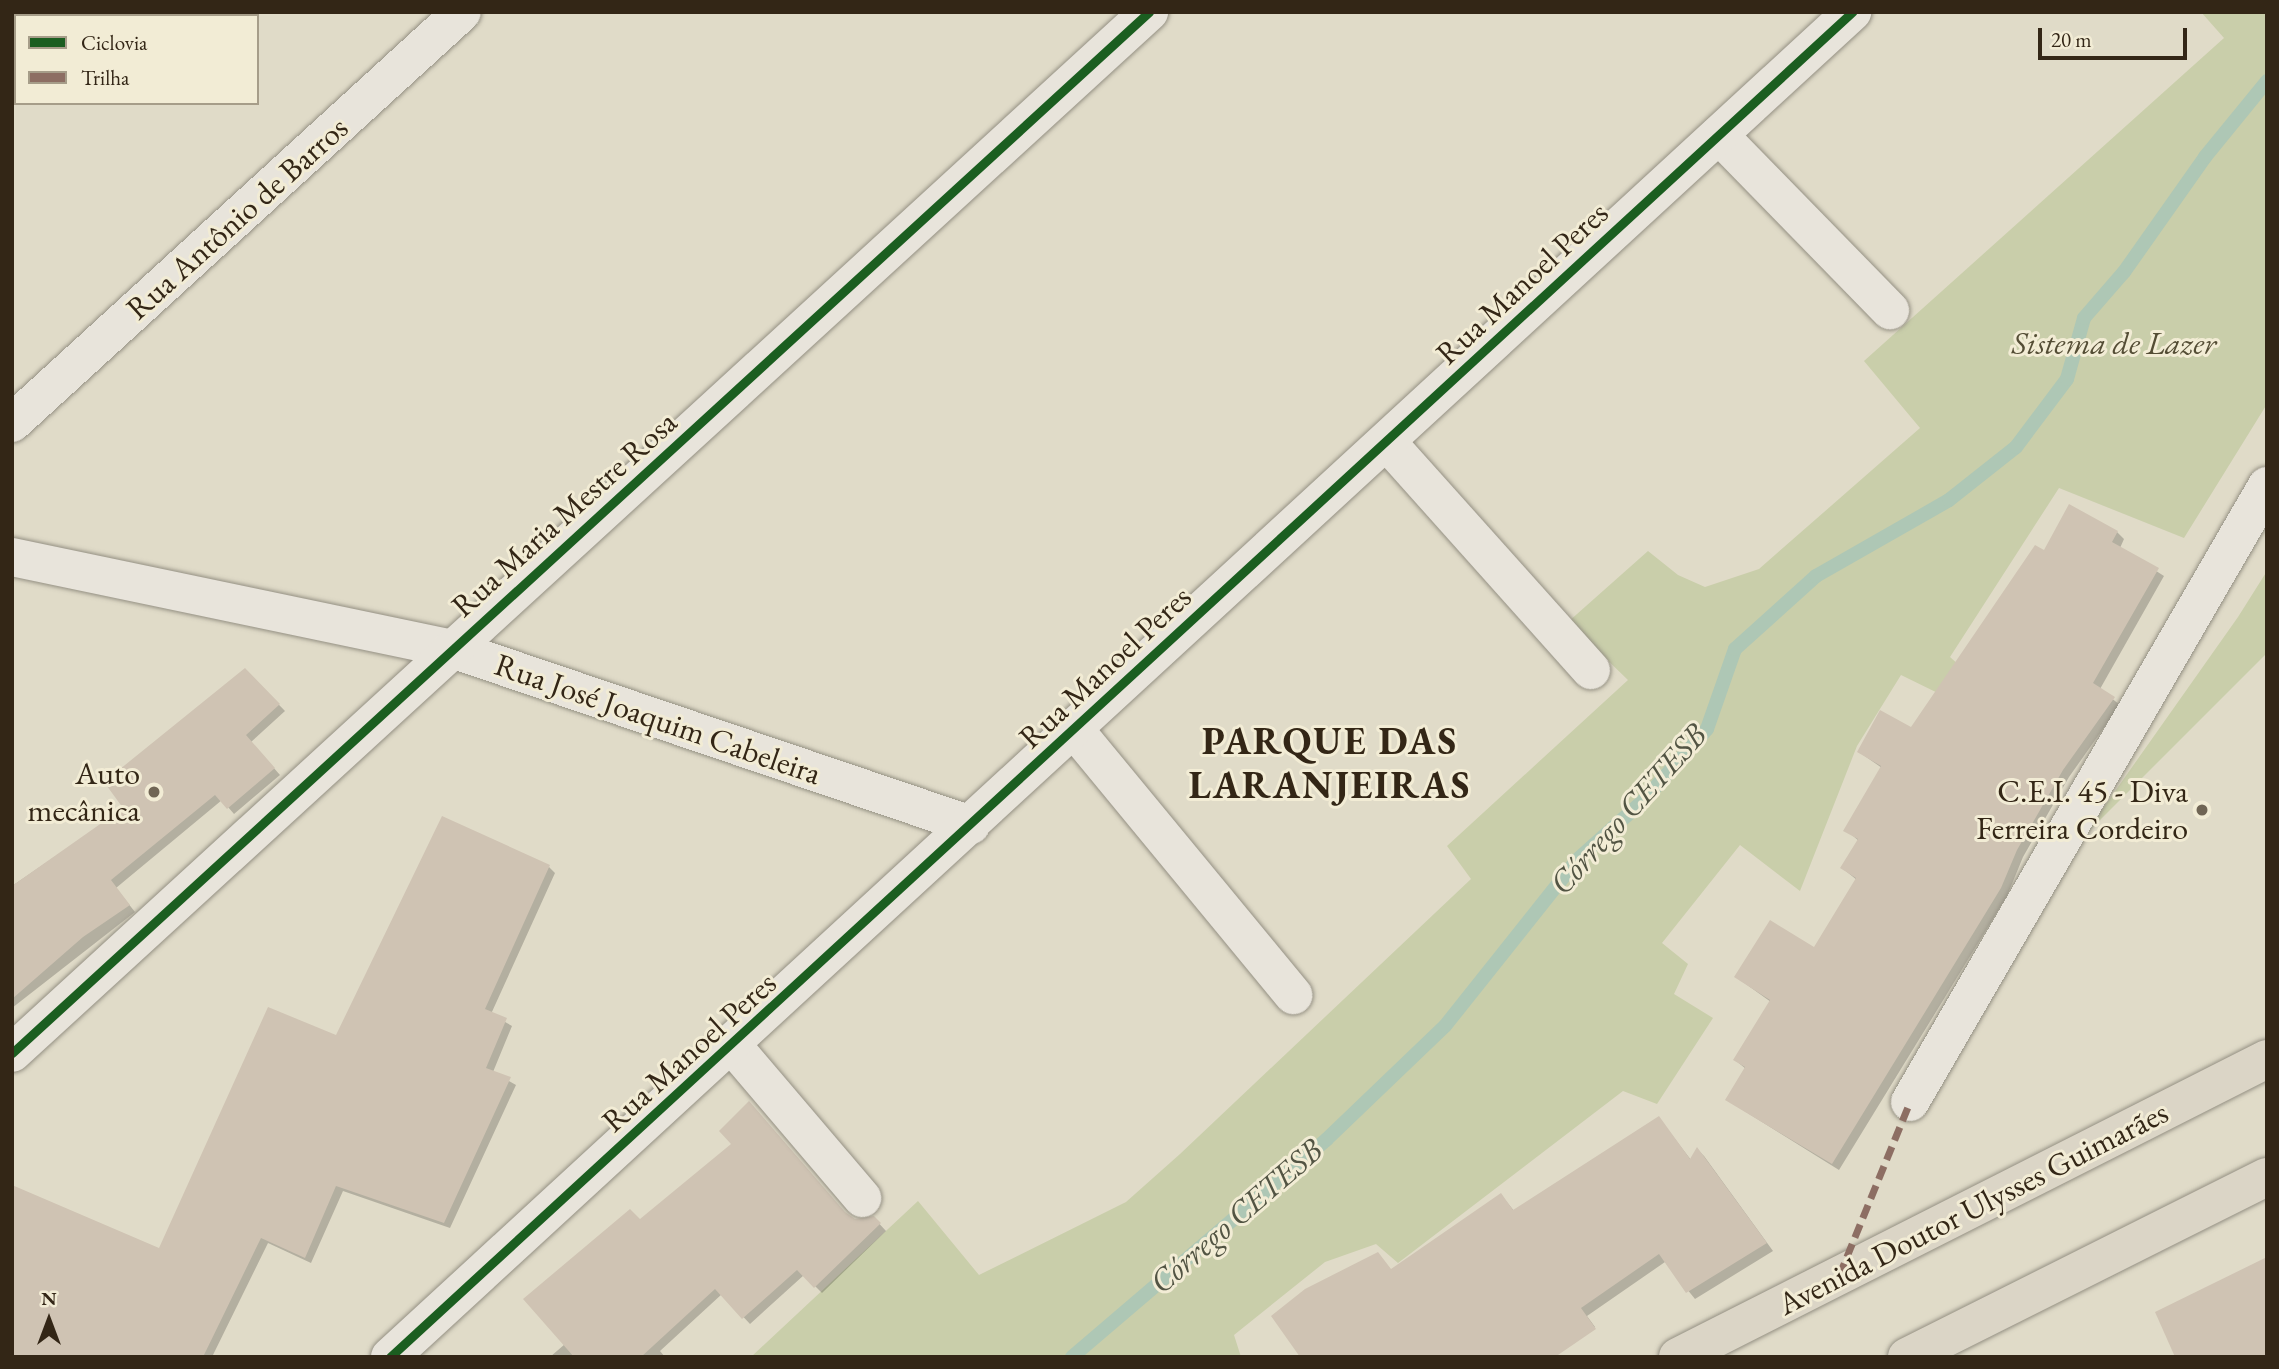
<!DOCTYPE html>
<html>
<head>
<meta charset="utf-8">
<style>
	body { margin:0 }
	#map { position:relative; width:2279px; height:1369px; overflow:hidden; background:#e0dbc8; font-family:"EB Garamond",serif }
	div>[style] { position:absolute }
	.green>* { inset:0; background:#c9ceaa }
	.shadow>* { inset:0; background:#0003 }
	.stream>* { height:14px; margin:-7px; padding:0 7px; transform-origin:7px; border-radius:7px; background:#aec7b5 }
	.building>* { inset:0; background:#cfc3b3 }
	.roads { filter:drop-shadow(0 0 2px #949083) drop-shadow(0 0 2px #949083) }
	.minor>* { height:38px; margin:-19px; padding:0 19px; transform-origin:19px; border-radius:19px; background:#e8e4db }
	.major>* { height:38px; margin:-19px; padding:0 19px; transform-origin:19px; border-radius:19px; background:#dbd5c6 }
	.quiet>* { height:7px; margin-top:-3.5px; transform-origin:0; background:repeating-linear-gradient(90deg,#8d6e63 0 14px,transparent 0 21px) }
	.cycleway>* { height:9px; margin:-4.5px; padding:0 4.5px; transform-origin:4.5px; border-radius:4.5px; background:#1b5e20 }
	.dots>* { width:19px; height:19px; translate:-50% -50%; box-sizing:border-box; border:4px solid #f2ecd5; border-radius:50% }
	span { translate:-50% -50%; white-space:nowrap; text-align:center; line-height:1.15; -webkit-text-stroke:6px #f2ecd5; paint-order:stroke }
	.street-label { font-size:32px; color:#332616 }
	.park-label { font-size:32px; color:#544d35; font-style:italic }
	.poi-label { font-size:32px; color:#332616 }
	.right { translate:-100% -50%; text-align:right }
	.water-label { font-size:33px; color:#525443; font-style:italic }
	.district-label { font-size:38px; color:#332616; font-weight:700; letter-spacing:2px }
	.frame { position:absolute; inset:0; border:14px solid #332616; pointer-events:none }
	.legend { position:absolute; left:14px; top:14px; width:245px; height:91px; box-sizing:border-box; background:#f2ecd5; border:2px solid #a69d89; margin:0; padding:9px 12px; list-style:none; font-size:21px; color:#332616 }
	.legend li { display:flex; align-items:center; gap:14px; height:35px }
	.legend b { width:35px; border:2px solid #a69d89 }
	.north { position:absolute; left:14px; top:1285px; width:70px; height:70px; -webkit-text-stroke:5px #f2ecd5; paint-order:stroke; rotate:0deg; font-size:19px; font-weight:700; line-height:28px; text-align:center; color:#332616 }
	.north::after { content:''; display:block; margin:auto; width:24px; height:32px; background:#332616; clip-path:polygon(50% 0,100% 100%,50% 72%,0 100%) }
	.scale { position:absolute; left:2038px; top:28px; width:149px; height:32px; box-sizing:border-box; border:4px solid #332616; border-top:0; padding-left:9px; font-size:21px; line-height:24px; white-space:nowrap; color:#332616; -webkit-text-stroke:5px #f2ecd5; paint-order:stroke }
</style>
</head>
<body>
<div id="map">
	<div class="green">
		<div style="clip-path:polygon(2201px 12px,2267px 12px,2267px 404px,2184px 538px,2059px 488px,1950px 657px,1969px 674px,1950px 699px,1901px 675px,1857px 746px,1800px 891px,1740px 845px,1662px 943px,1688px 964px,1674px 994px,1713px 1018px,1657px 1104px,1623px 1091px,1398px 1263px,1376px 1244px,1325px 1262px,1234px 1335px,1241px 1357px,751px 1357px,918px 1201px,979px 1275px,1126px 1202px,1180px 1154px,1471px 879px,1447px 846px,1628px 680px,1568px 622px,1648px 551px,1678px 575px,1705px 587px,1759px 569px,1920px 428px,1864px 361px,2224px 38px)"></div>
		<div style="clip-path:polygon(2267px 571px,2267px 653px,2082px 838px,2238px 617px)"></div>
	</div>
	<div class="shadow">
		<div style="clip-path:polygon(2070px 506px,2117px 532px,2124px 539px,2120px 548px,2164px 576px,2100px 689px,2120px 705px,2069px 777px,2023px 857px,2007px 896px,1839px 1170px,1727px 1100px,1746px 1069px,1735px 1060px,1771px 1002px,1736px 977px,1814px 949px,1857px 880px,1842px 868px,1859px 841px,1846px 830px,1882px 768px,1859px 752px,1911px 729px,2044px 553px)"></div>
		<div style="clip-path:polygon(245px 670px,285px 711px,251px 742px,280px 775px,234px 814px,222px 800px,116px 888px,135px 912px,12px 1008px,12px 886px,126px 808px)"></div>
		<div style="clip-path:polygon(549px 867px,555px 873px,491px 1014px,512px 1026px,493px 1072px,516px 1085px,450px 1228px,343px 1191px,311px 1263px,268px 1243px,212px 1357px,12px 1357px,160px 1250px,336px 1037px)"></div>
		<div style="clip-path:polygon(1659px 1118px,1691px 1160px,1697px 1149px,1704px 1156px,1773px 1251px,1695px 1299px,1665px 1262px,1587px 1316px,1595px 1327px,1549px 1357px,1298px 1357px,1392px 1271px,1501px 1195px,1515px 1212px)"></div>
		<div style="clip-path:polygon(847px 1215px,855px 1221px,874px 1218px,886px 1231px,822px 1293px,804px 1275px,750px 1324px,722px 1294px,660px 1351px,665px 1357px,550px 1357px,565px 1344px,640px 1222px)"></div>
	</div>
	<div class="stream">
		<div style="left:1072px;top:1357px;width:335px;rotate:-40.5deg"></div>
		<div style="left:1327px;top:1139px;width:163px;rotate:-43.8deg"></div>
		<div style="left:1445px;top:1026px;width:212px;rotate:-51.5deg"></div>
		<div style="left:1577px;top:860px;width:90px;rotate:-41.8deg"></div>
		<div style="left:1644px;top:800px;width:95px;rotate:-48.4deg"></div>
		<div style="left:1707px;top:729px;width:85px;rotate:-70.7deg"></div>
		<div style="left:1735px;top:649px;width:109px;rotate:-42deg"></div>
		<div style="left:1816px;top:576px;width:153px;rotate:-29.7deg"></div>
		<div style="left:1949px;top:500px;width:85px;rotate:-38.3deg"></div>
		<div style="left:2016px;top:447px;width:85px;rotate:-53.1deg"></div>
		<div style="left:2067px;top:379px;width:63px;rotate:-74.4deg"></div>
		<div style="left:2084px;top:318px;width:61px;rotate:-49deg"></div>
		<div style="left:2124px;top:272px;width:141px;rotate:-54.8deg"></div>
		<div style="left:2205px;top:157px;width:98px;rotate:-50.8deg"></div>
	</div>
	<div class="building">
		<div style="clip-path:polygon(2069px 504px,2118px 531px,2112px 542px,2159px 568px,2093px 683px,2115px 697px,2063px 770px,2017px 850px,2001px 888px,1832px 1164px,1725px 1100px,1745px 1067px,1733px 1060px,1770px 1000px,1734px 977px,1770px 920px,1814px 947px,1856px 878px,1840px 868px,1858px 839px,1843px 831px,1881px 766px,1857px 752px,1880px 710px,1911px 727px,2035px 545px,2044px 550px)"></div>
		<div style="clip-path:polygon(245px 668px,280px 704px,246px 735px,275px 768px,227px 809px,215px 795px,111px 880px,130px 905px,83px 937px,12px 999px,12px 886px,123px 808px,104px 782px)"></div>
		<div style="clip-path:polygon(442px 816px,550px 865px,485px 1009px,507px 1018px,486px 1068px,511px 1077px,444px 1223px,336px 1186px,305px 1258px,261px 1238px,203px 1357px,12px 1357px,12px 1185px,159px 1248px,268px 1007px,336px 1035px)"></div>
		<div style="clip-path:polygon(749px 1101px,845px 1212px,855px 1219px,874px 1216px,881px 1223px,814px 1288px,797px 1270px,742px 1319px,715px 1289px,641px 1357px,574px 1357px,523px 1299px,630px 1209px,640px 1219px,731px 1144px,719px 1131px)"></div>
		<div style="clip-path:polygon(1659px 1116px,1690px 1159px,1697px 1147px,1767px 1243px,1686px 1293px,1659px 1254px,1581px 1308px,1596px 1329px,1555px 1357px,1300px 1357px,1271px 1316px,1305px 1289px,1378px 1252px,1391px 1269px,1501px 1193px,1513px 1210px)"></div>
		<div style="clip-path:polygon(2267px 1257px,2267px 1357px,2175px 1357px,2155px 1312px)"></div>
	</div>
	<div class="roads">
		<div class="minor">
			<div style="left:1719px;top:135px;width:245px;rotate:45.7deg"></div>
			<div style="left:12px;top:423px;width:609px;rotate:-42.41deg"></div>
			<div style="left:1387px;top:442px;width:306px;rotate:48.2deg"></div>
			<div style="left:12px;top:557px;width:450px;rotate:11.8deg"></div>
			<div style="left:452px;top:649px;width:548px;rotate:18.73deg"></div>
			<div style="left:1074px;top:729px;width:345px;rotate:50.5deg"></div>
			<div style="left:732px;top:1045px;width:201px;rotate:49.6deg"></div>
			<div style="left:12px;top:1053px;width:1542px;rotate:-42.48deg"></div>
			<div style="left:1910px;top:1102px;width:712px;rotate:-59.91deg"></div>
			<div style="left:390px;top:1357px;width:1987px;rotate:-42.61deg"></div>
		</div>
		<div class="major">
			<div style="left:1678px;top:1357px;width:660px;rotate:-26.84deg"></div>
			<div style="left:1907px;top:1357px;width:402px;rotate:-26.6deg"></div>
		</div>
	</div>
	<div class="quiet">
		<div style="left:1839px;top:1276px;width:188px;rotate:-67.8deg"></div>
	</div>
	<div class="cycleway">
		<div style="left:12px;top:1053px;width:1542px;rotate:-42.48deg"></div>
		<div style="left:390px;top:1357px;width:1987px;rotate:-42.61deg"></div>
	</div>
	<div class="dots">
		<div style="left:154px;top:792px;background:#706554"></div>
		<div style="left:2202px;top:810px;background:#706554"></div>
	</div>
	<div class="street-label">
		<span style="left:237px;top:218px;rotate:-42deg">Rua Antônio de Barros</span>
		<span style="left:1522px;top:283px;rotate:-43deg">Rua Manoel Peres</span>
		<span style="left:564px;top:514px;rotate:-42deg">Rua Maria Mestre Rosa</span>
		<span style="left:1105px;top:667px;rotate:-43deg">Rua Manoel Peres</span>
		<span style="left:658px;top:719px;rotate:19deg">Rua José Joaquim Cabeleira</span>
		<span style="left:689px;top:1052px;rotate:-42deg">Rua Manoel Peres</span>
		<span style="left:1973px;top:1208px;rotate:-27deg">Avenida Doutor Ulysses Guimarães</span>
	</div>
	<div class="park-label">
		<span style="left:2114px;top:343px">Sistema de Lazer</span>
	</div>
	<div class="poi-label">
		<span class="right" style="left:140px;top:792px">Auto<br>mecânica</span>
		<span class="right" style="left:2188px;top:810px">C.E.I. 45 - Diva<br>Ferreira Cordeiro</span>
	</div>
	<div class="water-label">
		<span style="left:1628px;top:809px;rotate:-48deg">Córrego CETESB</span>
		<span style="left:1236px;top:1216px;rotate:-41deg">Córrego CETESB</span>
	</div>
	<div class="district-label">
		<span style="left:1330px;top:763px">PARQUE DAS<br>LARANJEIRAS</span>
	</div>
	<div class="frame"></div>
	<ul class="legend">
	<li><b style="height:9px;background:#1b5e20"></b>Ciclovia</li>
	<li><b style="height:9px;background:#8d6e63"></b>Trilha</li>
	</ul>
	<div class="north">N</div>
	<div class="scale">20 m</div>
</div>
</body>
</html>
